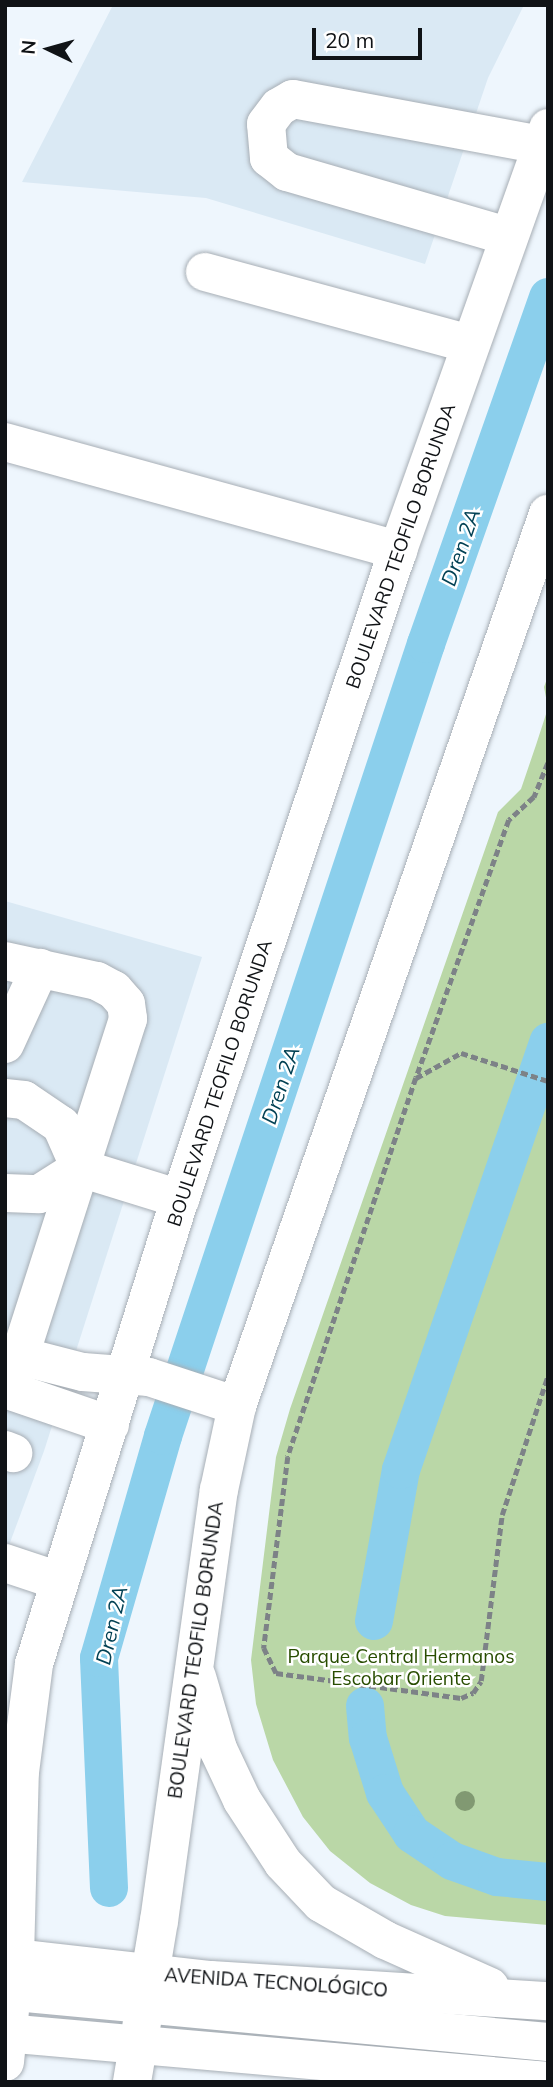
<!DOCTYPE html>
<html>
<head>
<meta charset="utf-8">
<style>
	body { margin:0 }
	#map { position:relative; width:553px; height:2087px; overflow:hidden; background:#eef6fd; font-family:Mulish,sans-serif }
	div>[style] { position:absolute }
	.built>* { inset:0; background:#dae9f4 }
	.green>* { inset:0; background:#bad7a7 }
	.canal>* { height:38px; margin:-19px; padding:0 19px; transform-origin:19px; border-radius:19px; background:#8bcfec }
	.path>* { height:4.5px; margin-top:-2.25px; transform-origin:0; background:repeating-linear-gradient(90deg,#7d8287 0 7px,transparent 0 10.5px) }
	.roads { filter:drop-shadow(0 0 2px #a7aeb5) drop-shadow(0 0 2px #a7aeb5) }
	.minor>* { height:38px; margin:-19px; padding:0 19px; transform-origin:19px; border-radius:19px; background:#fff }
	.major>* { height:38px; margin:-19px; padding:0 19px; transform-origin:19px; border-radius:19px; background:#fff }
	.trees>* { width:20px; height:20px; margin:-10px; border-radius:50%; background:#819972 }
	span { translate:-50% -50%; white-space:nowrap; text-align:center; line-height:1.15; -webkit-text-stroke:5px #fff; paint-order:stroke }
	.street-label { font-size:19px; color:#101316 }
	.park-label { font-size:19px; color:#284d00 }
	.water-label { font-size:21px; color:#024154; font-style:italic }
	.frame { position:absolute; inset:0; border:7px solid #101316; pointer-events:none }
	.north { position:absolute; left:14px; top:14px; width:70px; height:70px; -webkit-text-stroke:5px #fff; paint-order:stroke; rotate:275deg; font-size:19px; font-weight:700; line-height:28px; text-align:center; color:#101316 }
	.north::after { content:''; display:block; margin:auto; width:24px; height:32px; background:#101316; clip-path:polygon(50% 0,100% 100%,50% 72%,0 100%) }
	.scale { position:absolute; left:312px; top:28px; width:110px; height:32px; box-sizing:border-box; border:4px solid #101316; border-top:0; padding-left:9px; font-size:21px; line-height:24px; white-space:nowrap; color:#101316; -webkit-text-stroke:5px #fff; paint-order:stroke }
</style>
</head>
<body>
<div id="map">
	<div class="built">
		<div style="clip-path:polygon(113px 5px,524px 5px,488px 78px,425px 264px,206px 198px,22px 182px)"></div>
		<div style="clip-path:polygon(5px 901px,202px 957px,44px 1451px,5px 1556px)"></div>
	</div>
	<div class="green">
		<div style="clip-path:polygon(548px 676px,548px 1925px,445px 1916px,411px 1905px,370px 1883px,330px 1851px,303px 1817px,273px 1760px,256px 1704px,251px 1660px,276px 1457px,290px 1409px,498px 812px,521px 789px,536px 745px,548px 708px,544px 687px)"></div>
	</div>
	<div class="canal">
		<div style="left:374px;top:1621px;width:153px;rotate:-79.9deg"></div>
		<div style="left:401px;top:1470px;width:453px;rotate:-71deg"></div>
		<div style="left:365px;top:1706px;width:32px;rotate:85deg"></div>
		<div style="left:368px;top:1738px;width:58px;rotate:72.8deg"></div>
		<div style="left:385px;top:1793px;width:49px;rotate:56.6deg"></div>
		<div style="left:412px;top:1834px;width:48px;rotate:34deg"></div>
		<div style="left:452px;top:1861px;width:48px;rotate:19.6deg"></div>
		<div style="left:497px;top:1877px;width:51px;rotate:5.6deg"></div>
		<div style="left:109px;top:1888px;width:230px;rotate:-92.5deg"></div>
		<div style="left:99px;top:1658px;width:231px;rotate:-73.9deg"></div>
		<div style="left:163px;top:1436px;width:835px;rotate:-71.63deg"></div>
		<div style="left:426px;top:644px;width:368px;rotate:-70.6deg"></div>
	</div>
	<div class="path">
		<div style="left:548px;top:763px;width:37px;rotate:112deg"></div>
		<div style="left:534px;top:797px;width:34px;rotate:137deg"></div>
		<div style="left:509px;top:820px;width:274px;rotate:109.8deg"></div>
		<div style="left:416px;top:1078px;width:400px;rotate:108.7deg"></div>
		<div style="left:288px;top:1457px;width:193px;rotate:97.2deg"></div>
		<div style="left:264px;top:1648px;width:28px;rotate:64deg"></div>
		<div style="left:276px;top:1673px;width:187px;rotate:7.7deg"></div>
		<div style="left:461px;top:1698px;width:13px;rotate:-23deg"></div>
		<div style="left:473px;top:1693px;width:14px;rotate:-56deg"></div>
		<div style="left:481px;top:1681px;width:167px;rotate:-82.8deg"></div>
		<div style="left:502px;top:1515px;width:147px;rotate:-71.8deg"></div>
		<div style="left:416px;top:1078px;width:51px;rotate:-29.1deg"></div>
		<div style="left:461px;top:1053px;width:91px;rotate:17.8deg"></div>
	</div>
	<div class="roads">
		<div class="minor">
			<div style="left:507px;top:236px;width:229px;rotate:-163.8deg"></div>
			<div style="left:287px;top:172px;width:23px;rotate:-142deg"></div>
			<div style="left:269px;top:158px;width:34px;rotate:-95deg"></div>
			<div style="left:266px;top:124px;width:21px;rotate:-53deg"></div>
			<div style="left:279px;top:107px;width:16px;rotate:-30deg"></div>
			<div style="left:293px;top:99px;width:252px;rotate:10.5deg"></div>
			<div style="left:205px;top:272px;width:275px;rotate:15.2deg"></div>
			<div style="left:5px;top:442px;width:408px;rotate:15.4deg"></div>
			<div style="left:5px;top:961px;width:94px;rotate:12.3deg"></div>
			<div style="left:97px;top:981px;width:19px;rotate:28deg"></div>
			<div style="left:114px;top:990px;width:18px;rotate:49deg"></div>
			<div style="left:126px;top:1004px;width:15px;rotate:82deg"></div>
			<div style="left:128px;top:1019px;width:390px;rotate:107.8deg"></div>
			<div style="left:5px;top:1044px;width:84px;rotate:-65.3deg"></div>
			<div style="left:5px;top:1098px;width:19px;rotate:6deg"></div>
			<div style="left:24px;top:1100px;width:45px;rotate:34deg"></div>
			<div style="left:61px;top:1125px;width:47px;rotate:66.2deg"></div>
			<div style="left:5px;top:1193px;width:34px;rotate:2deg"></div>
			<div style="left:39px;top:1194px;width:49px;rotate:-32.4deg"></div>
			<div style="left:80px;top:1168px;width:105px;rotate:17.2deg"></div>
			<div style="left:20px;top:1356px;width:65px;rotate:14.3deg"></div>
			<div style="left:83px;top:1372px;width:66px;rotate:4.3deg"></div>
			<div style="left:149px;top:1377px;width:93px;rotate:18.2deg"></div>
			<div style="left:5px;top:1389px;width:111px;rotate:18.9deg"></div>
			<div style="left:5px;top:1450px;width:9px;rotate:21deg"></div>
			<div style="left:5px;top:1563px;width:57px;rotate:18.4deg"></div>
			<div style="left:5px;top:1991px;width:545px;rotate:5.37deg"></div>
			<div style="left:5px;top:2033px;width:545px;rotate:5.05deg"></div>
		</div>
		<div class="major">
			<div style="left:197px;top:1677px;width:75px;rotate:73.7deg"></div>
			<div style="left:218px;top:1749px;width:56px;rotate:64.8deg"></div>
			<div style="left:242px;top:1800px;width:75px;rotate:56.9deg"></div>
			<div style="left:283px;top:1863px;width:55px;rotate:46.5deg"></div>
			<div style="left:321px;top:1903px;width:74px;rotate:30deg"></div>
			<div style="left:385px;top:1940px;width:115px;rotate:24.1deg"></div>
			<div style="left:5px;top:1957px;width:207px;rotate:6.4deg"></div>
			<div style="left:211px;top:1980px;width:338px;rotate:3.6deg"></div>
			<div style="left:5px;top:2062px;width:104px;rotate:-84.5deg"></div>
			<div style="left:15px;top:1958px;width:186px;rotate:-88.5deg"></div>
			<div style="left:20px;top:1772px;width:109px;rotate:-82.6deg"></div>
			<div style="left:34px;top:1664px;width:487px;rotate:-72.6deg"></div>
			<div style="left:180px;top:1199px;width:685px;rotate:-71.43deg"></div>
			<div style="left:398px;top:550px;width:448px;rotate:-70.4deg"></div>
			<div style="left:132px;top:2082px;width:163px;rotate:-80.5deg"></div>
			<div style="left:159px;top:1921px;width:435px;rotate:-82.1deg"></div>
			<div style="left:219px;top:1490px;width:86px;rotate:-77.9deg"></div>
			<div style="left:237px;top:1406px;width:945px;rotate:-70.78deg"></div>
		</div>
	</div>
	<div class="trees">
		<div style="left:465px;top:1801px"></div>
	</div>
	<div class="street-label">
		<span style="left:401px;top:546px;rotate:-71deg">BOULEVARD TEOFILO BORUNDA</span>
		<span style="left:220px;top:1083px;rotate:-72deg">BOULEVARD TEOFILO BORUNDA</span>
		<span style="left:196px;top:1650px;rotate:-82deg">BOULEVARD TEOFILO BORUNDA</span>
		<span style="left:276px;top:1983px;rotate:4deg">AVENIDA TECNOLÓGICO</span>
	</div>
	<div class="park-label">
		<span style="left:401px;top:1668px">Parque Central Hermanos<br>Escobar Oriente</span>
	</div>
	<div class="water-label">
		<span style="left:460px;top:547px;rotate:-71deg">Dren 2A</span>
		<span style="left:280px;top:1085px;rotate:-72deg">Dren 2A</span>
		<span style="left:111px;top:1625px;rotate:-77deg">Dren 2A</span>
	</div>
	<div class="frame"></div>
	<div class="north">N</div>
	<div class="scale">20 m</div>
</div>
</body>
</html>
